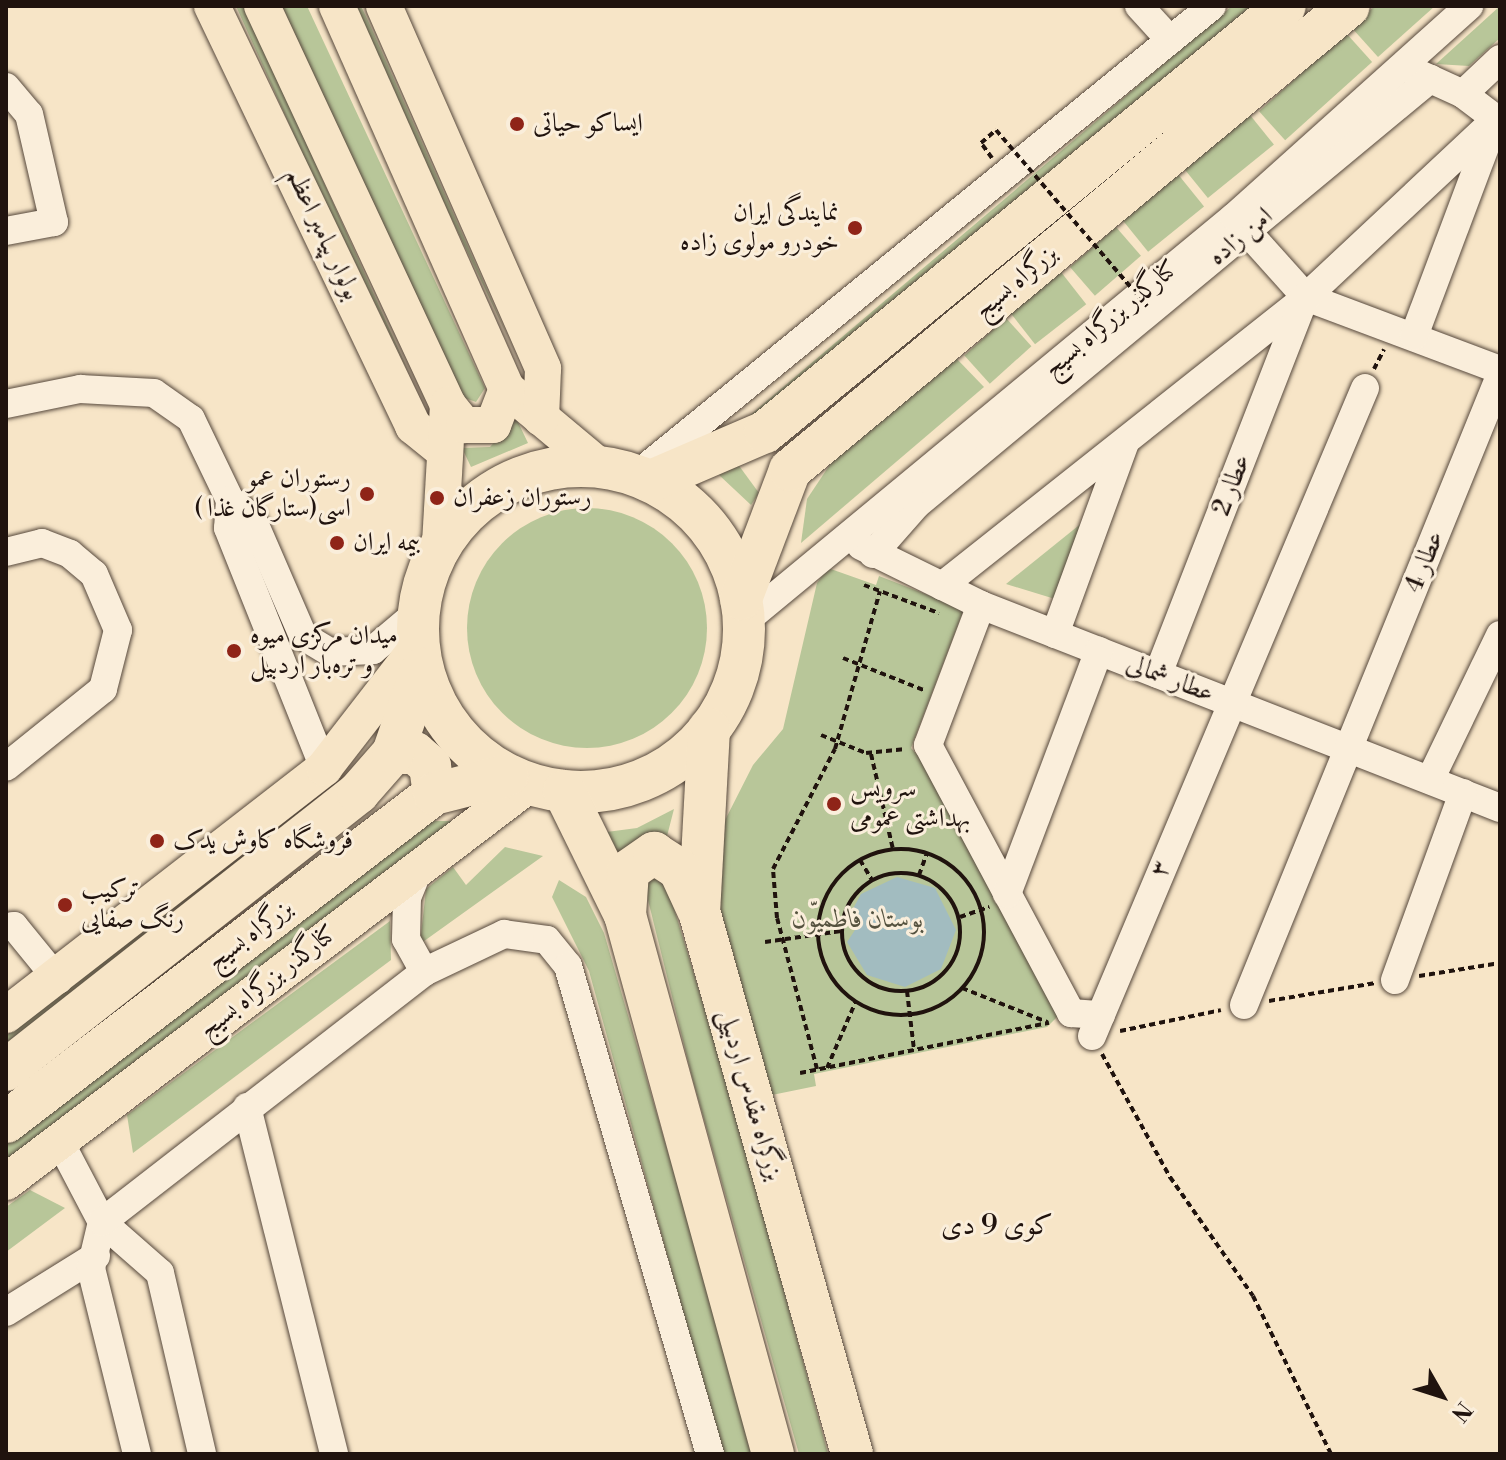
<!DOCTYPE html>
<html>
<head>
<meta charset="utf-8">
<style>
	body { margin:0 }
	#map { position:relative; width:1506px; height:1460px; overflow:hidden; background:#f7e5c7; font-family:"Libre Bodoni",Amiri,serif }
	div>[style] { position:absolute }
	.green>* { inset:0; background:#b8c699; transform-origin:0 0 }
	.round { border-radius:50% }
	.water>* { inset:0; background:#a2bcc0 }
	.path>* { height:4px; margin-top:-2px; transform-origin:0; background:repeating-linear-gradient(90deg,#20130e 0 6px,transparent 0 10px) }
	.path>.ring { margin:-2px; padding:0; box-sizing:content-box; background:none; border:4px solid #20130e; border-radius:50% }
	.roads { filter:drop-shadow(0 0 2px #56483c) drop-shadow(0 0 2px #56483c) }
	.minor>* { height:28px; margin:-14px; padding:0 14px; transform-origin:14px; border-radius:14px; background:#faeedb }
	.major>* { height:36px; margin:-18px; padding:0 18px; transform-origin:18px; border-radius:18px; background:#f7e5c7 }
	.highway>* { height:42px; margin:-21px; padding:0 21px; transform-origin:21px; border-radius:21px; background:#f7e5c7 }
	.highway>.ring { margin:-21px; padding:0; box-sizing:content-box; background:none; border:42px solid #f7e5c7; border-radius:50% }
	.path-bridge>* { height:4px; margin-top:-2px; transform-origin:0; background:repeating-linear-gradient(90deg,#20130e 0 6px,transparent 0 10px) }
	.dots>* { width:22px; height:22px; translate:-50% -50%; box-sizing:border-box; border:4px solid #faeedb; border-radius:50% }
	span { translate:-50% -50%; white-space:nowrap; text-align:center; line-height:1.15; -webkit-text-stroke:6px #faeedb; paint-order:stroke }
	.poi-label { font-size:26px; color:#20130e }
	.left { translate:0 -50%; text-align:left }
	.right { translate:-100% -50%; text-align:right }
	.street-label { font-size:26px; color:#20130e }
	.park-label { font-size:26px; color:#55523f; font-style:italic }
	.neighbourhood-label { font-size:28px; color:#20130e }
	.frame { position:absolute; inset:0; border:8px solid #20130e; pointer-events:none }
	.north { position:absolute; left:1402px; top:1356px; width:80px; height:80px; -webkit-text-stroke:6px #faeedb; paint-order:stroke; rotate:129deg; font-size:22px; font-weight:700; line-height:32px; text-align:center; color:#20130e }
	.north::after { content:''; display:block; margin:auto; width:28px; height:36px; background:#20130e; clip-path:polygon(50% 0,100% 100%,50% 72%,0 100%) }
</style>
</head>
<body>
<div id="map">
	<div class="green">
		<div style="clip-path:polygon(236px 6px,245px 6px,410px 375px,307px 164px)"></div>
		<div style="clip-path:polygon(282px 6px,307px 6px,485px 388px,476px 402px,462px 397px)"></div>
		<div style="clip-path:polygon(350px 6px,361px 6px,370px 25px,507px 335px)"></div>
		<div style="clip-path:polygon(1232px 6px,1261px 6px,800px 399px,716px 444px)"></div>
		<div style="clip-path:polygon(1375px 6px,1435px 6px,1378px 57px,1351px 27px)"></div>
		<div style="clip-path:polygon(1500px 6px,1500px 38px,1469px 66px,1436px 64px)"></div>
		<div style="left:1346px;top:33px;width:39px;height:117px;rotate:48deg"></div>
		<div style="left:1250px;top:115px;width:38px;height:85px;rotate:51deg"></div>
		<div style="left:1177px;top:173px;width:43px;height:72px;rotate:51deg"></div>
		<div style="left:1116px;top:227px;width:38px;height:61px;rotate:49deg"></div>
		<div style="left:1061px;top:272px;width:41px;height:65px;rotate:52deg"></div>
		<div style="left:1006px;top:318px;width:38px;height:56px;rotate:48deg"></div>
		<div style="clip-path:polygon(956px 358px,984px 387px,801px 543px,807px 499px,837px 454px)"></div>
		<div style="clip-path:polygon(516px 418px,528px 443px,471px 467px,462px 448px,490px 447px)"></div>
		<div style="clip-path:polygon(737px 463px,759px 493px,751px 505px,718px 474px)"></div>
		<div class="round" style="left:467px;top:508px;width:240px;height:240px"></div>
		<div style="clip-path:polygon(1088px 518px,1055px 599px,1006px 584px)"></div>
		<div style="clip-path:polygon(828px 568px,876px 585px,879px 576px,964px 609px,911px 748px,931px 770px,1059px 1015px,1047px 1027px,814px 1074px,816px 1086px,767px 1096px,712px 900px,719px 832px,753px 765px,783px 729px,817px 583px)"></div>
		<div style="clip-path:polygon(309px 802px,318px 812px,6px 1050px,6px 1036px)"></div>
		<div style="clip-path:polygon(674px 809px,666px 840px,619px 857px,599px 833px,637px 828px)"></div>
		<div style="clip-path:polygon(431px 821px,454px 821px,6px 1173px,6px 1144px)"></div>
		<div style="clip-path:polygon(505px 847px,543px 856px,420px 944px,426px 889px,453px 867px,466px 885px)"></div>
		<div style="clip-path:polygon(653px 867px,669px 892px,735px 1109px,828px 1454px,799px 1454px,692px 1077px,647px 896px,644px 875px)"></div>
		<div style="clip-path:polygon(559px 880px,586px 897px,604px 933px,756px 1454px,722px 1454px,589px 971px,552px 897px)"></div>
		<div style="clip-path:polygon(390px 921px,391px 960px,133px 1153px,127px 1115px)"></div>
		<div style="clip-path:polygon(30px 1190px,65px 1208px,6px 1252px,6px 1207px)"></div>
	</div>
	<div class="water">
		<div style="clip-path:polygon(897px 877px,935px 888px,956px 930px,941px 969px,905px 987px,867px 975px,847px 942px,855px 930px,848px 918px,861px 894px)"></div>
	</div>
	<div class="path">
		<div style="left:992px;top:158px;width:19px;rotate:-126deg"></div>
		<div style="left:981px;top:143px;width:20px;rotate:-41deg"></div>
		<div style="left:1374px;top:369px;width:22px;rotate:-63deg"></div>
		<div style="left:864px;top:585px;width:80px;rotate:20.5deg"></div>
		<div style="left:843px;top:658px;width:89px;rotate:21.7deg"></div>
		<div style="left:821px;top:735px;width:48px;rotate:21.8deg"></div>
		<div style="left:866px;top:753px;width:40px;rotate:-5.7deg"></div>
		<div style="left:871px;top:754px;width:98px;rotate:77deg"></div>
		<div class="ring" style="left:818px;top:849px;width:162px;height:162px"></div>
		<div style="left:860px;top:860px;width:23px;rotate:59deg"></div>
		<div class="ring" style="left:842px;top:873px;width:114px;height:114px"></div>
		<div style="left:919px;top:875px;width:23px;rotate:-70deg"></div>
		<div style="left:960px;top:917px;width:31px;rotate:-19deg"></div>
		<div style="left:765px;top:942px;width:77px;rotate:-8.2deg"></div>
		<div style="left:1419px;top:976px;width:82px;rotate:-9.1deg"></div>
		<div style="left:962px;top:988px;width:92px;rotate:21.8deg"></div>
		<div style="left:907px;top:991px;width:59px;rotate:83.2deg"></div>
		<div style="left:1269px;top:1001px;width:108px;rotate:-9.6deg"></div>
		<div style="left:1120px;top:1031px;width:103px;rotate:-11.7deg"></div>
		<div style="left:1102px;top:1054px;width:141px;rotate:61.1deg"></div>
		<div style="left:1170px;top:1177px;width:145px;rotate:55.1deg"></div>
		<div style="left:1253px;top:1296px;width:176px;rotate:63.7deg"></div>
		<div style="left:827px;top:1068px;width:73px;rotate:-66.6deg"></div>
		<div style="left:817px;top:1069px;width:156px;rotate:-104.8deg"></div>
		<div style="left:777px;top:918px;width:49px;rotate:-94.7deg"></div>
		<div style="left:773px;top:869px;width:135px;rotate:-62.7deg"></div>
		<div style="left:835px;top:749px;width:164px;rotate:-74.1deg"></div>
		<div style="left:800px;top:1073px;width:254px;rotate:-11.4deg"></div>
	</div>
	<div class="roads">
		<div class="minor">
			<div style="left:1139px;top:6px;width:46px;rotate:47.6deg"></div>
			<div style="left:1415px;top:72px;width:53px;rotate:24.6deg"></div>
			<div style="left:1463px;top:94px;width:46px;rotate:37.1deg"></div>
			<div style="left:6px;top:87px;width:35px;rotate:50deg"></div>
			<div style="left:29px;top:114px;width:111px;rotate:77deg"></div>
			<div style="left:54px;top:222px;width:49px;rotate:169.4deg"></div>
			<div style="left:1463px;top:94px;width:51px;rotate:-43.4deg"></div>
			<div style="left:1235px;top:218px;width:106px;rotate:48.1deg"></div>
			<div style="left:1306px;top:297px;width:207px;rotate:20.6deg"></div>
			<div style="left:1414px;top:336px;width:222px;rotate:-69.4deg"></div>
			<div style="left:6px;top:404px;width:76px;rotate:-11.5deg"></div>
			<div style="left:80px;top:389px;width:74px;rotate:3.1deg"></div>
			<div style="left:154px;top:393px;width:45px;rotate:35.1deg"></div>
			<div style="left:191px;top:419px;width:90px;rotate:64.3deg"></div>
			<div style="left:230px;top:500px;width:28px;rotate:39deg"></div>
			<div style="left:252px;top:518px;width:129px;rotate:66.6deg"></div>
			<div style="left:303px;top:636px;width:31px;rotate:31deg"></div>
			<div style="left:330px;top:652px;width:43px;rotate:-2.7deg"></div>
			<div style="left:373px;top:650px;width:59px;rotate:-40.2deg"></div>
			<div style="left:639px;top:473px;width:739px;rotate:-39.18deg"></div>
			<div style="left:230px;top:500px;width:28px;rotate:94deg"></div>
			<div style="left:228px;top:528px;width:258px;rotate:68.2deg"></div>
			<div style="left:861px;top:546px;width:134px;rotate:26.2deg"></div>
			<div style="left:981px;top:605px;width:557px;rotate:21.36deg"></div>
			<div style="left:6px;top:552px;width:37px;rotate:-14deg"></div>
			<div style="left:42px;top:543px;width:30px;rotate:21deg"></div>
			<div style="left:70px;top:554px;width:31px;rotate:40deg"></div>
			<div style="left:94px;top:574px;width:61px;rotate:66.8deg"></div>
			<div style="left:118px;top:630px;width:61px;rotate:104.3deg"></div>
			<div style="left:103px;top:689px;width:124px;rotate:141.2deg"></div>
			<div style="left:873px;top:554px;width:65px;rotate:-48.7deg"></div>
			<div style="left:916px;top:505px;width:668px;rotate:-39.65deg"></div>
			<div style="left:942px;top:586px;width:465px;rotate:-38.4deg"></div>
			<div style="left:1306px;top:297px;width:259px;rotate:-43.1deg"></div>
			<div style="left:981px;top:605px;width:150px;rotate:110.7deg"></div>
			<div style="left:928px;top:745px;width:304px;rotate:61.9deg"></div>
			<div style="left:1071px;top:1013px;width:30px;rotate:4deg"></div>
			<div style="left:744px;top:622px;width:636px;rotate:-39.57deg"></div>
			<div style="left:1234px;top:217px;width:316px;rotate:-41.9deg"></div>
			<div style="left:1055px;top:634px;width:203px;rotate:-69.9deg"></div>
			<div style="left:1158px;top:674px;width:405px;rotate:-68.7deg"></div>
			<div style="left:1430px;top:780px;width:161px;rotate:-64.2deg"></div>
			<div style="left:419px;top:868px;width:32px;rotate:112deg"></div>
			<div style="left:407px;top:898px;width:41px;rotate:91.4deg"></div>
			<div style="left:406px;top:939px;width:38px;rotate:61deg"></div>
			<div style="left:1007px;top:894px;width:260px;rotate:-69.3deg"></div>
			<div style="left:6px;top:927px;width:8px;rotate:-7deg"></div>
			<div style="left:14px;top:926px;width:70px;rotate:50.8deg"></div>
			<div style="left:1395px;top:980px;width:199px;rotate:-70deg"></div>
			<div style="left:1244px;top:1005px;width:679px;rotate:-67.85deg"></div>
			<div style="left:1092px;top:1036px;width:703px;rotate:-67.15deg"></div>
			<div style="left:247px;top:1107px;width:358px;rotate:75.9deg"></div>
			<div style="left:60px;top:1142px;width:90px;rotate:62.3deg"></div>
			<div style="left:102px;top:1222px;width:77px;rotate:41.3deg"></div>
			<div style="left:160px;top:1273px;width:186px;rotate:76.9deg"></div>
			<div style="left:6px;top:1312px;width:106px;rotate:-31.9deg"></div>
			<div style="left:137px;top:1454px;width:192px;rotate:-103.9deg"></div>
			<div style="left:91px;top:1268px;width:47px;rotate:-76.6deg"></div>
			<div style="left:102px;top:1222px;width:408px;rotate:-37.8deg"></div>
			<div style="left:424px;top:972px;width:89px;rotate:-25.4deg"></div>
			<div style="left:504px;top:934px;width:43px;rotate:7.9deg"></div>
			<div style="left:547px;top:940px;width:33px;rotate:51deg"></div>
			<div style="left:568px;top:966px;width:508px;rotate:73.78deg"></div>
		</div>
		<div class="major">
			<div style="left:212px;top:6px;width:466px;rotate:64.4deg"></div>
			<div style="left:413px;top:426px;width:41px;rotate:39.1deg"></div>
			<div style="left:262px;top:6px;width:440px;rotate:65deg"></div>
			<div style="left:448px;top:405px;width:140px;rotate:93.3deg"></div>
			<div style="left:337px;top:6px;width:419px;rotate:66.1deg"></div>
			<div style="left:507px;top:389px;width:120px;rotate:39.9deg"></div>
			<div style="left:384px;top:6px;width:396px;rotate:66.3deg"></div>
			<div style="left:543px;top:369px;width:49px;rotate:92.3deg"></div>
			<div style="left:448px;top:405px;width:26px;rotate:51deg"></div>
			<div style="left:464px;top:425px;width:29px"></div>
			<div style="left:493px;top:425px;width:39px;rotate:-69deg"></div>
			<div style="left:6px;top:1015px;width:403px;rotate:-37.8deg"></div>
			<div style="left:324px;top:768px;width:153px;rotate:-52.2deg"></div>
			<div style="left:6px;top:1182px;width:658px;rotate:-37.22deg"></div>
		</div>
		<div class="highway">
			<div class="ring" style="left:418px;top:466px;width:284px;height:284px"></div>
			<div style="left:651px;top:481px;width:124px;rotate:-23.3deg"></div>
			<div style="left:765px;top:432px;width:672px;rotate:-39.33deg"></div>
			<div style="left:741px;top:599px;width:138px;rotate:-69.2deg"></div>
			<div style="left:790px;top:470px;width:726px;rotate:-39.69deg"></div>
			<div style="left:709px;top:729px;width:182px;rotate:93.1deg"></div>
			<div style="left:699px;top:911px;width:564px;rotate:74.26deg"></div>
			<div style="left:393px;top:753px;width:22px"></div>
			<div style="left:415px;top:753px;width:20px;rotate:41deg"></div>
			<div style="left:430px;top:766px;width:28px;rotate:82deg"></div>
			<div style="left:564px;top:791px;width:138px;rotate:63.8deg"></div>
			<div style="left:625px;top:915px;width:559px;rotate:74.65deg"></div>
			<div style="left:625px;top:915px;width:44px;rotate:-86.1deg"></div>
			<div style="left:628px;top:871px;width:32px;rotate:-35deg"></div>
			<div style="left:654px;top:853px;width:30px;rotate:33deg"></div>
			<div style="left:679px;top:869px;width:45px;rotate:65.1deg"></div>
			<div style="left:6px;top:1070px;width:448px;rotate:-38.2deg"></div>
			<div style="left:358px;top:793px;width:53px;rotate:-48.8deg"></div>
			<div style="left:393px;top:753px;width:89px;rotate:-71deg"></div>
			<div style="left:6px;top:1122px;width:539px;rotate:-37.46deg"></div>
			<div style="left:434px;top:794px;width:76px;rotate:-14.4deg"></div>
		</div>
	</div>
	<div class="path-bridge">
		<div style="left:996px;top:130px;width:232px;rotate:49.4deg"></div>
	</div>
	<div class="dots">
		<div style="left:517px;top:124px;background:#8f2418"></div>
		<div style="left:855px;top:228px;background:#8f2418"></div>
		<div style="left:367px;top:494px;background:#8f2418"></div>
		<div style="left:437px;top:498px;background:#8f2418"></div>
		<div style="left:337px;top:543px;background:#8f2418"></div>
		<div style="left:234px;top:651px;background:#8f2418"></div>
		<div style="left:834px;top:804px;background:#8f2418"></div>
		<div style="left:157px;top:841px;background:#8f2418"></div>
		<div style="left:65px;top:905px;background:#8f2418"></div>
	</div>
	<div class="poi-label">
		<span class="left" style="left:533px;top:124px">ایساکو حیاتی</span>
		<span class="right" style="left:839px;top:228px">نمایندگی ایران<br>خودرو مولوی زاده</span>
		<span class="right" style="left:351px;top:494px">رستوران عمو<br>اسی(ستارگان غذا )</span>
		<span class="left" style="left:453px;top:498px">رستوران زعفران</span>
		<span class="left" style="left:353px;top:543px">بیمه ایران</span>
		<span class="left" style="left:250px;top:651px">میدان مرکزی میوه<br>و تره‌بار اردبیل</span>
		<span class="left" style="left:850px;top:804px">سرویس<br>بهداشتی عمومی</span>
		<span class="left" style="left:173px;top:841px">فروشگاه کاوش یدک</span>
		<span class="left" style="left:81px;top:905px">ترکیب<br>رنگ صفایی</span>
	</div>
	<div class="street-label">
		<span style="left:323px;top:234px;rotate:65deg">بولوار پیامبر اعظم</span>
		<span style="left:1241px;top:237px;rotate:-40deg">امن زاده</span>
		<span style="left:1016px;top:282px;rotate:-40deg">بزرگراه بسیج</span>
		<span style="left:1111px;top:319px;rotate:-40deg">کنارگذر بزرگراه بسیج</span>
		<span style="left:1232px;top:485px;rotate:-69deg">عطار 2</span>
		<span style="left:1425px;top:562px;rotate:-68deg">عطار 4</span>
		<span style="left:1170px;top:679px;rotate:21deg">عطار شمالی</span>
		<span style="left:1161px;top:869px;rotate:-68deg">۳</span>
		<span style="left:250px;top:935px;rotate:-37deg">بزرگراه بسیج</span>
		<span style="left:268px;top:982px;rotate:-38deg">کنارگذر بزرگراه بسیج</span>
		<span style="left:750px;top:1095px;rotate:74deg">بزرگراه مقدس اردبیلی</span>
	</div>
	<div class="park-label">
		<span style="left:858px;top:920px">بوستان فاطمیّون</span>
	</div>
	<div class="neighbourhood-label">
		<span style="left:997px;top:1226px">کوی 9 دی</span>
	</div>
	<div class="frame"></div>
	<div class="north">N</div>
</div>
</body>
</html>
